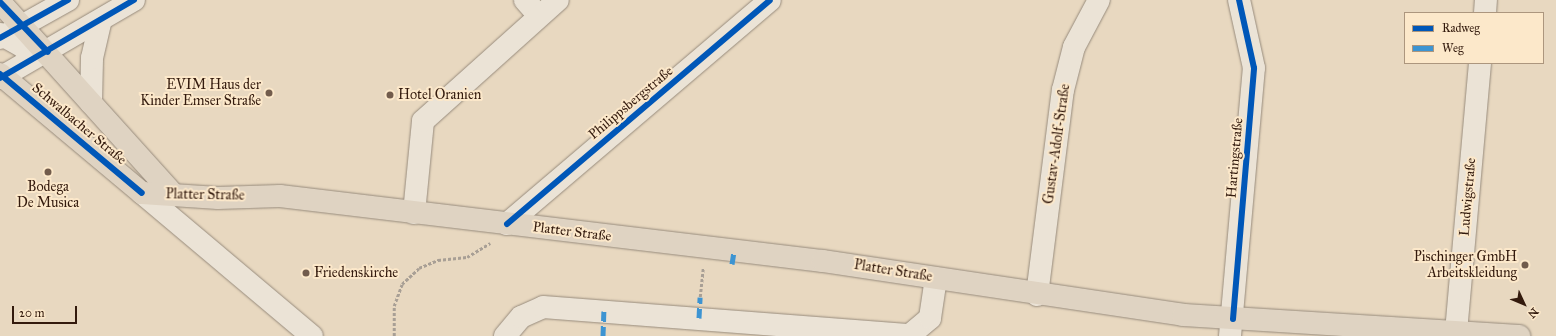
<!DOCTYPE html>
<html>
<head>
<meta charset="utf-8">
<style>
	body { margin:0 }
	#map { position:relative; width:1556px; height:336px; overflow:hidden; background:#e8d8c0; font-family:"IM FELL Great Primer",serif }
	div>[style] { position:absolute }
	.path>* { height:2.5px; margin-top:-1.25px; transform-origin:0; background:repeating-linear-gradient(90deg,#a89f95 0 3px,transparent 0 5px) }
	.roads { filter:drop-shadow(0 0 1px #978b7c) drop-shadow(0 0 1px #978b7c) }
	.minor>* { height:22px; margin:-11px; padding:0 11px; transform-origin:11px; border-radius:11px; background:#ebe3d6 }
	.major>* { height:22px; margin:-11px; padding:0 11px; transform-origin:11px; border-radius:11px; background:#dfd3c2 }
	.quiet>* { height:5px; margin-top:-2.5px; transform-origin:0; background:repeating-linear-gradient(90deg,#3d94d2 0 10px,transparent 0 15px) }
	.cycleway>* { height:6px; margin:-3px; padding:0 3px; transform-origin:3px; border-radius:3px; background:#0057b8 }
	.dots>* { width:11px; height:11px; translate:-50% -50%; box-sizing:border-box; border:2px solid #fce8ca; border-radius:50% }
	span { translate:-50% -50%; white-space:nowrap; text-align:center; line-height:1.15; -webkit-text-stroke:4px #fce8ca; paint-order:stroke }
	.poi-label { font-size:14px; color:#331a0d }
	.right { translate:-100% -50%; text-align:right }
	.left { translate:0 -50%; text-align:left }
	.street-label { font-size:14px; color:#331a0d }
	.legend { position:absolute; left:1404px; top:12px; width:140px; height:52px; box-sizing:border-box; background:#fce8ca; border:1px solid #ac967e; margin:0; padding:5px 7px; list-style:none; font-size:12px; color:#331a0d }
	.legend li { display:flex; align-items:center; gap:8px; height:20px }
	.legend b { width:20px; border:1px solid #ac967e }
	.north { position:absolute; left:1504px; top:284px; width:40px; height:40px; -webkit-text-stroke:3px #fce8ca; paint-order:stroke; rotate:134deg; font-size:11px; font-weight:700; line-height:16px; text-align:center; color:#331a0d }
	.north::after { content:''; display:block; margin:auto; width:14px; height:18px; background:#331a0d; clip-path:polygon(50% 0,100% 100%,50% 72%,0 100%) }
	.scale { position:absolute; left:12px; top:306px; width:65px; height:18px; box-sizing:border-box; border:2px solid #331a0d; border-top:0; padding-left:5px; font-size:12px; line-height:14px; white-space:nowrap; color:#331a0d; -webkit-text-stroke:3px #fce8ca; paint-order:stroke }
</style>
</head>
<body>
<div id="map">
	<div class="path">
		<div style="left:700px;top:297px;width:29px;rotate:-84deg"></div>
		<div style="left:394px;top:336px;width:30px;rotate:-90deg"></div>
		<div style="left:394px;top:306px;width:23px;rotate:-70deg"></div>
		<div style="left:402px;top:284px;width:23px;rotate:-43deg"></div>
		<div style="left:419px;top:268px;width:21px;rotate:-23deg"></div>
		<div style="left:438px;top:260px;width:29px;rotate:-6deg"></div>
		<div style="left:467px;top:257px;width:27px;rotate:-31deg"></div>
	</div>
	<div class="roads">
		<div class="minor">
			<div style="left:525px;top:0;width:21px;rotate:49deg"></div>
			<div style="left:1485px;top:13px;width:13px;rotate:-86deg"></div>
			<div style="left:0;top:34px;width:26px;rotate:29deg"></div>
			<div style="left:23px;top:47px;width:25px;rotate:11deg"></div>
			<div style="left:0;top:38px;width:78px;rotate:-29.2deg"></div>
			<div style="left:0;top:78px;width:155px;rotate:-30.2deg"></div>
			<div style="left:91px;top:103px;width:45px;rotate:-88.7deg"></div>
			<div style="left:92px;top:58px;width:36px;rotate:-77deg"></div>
			<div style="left:142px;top:193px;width:222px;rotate:40.1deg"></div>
			<div style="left:414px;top:213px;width:92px;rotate:-84.4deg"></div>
			<div style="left:423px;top:121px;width:181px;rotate:-41.9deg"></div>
			<div style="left:507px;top:224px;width:345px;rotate:-40.4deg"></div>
			<div style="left:1037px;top:295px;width:207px;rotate:-82.8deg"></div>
			<div style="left:1063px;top:90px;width:44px;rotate:-75.7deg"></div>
			<div style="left:1074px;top:47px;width:53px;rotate:-62deg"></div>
			<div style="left:1456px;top:332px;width:270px;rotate:-84.9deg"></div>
			<div style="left:505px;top:336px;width:25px;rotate:-50deg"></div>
			<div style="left:521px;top:317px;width:24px;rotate:-24deg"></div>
			<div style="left:543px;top:307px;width:368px;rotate:4.4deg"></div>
			<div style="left:910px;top:335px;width:26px;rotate:-40deg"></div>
			<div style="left:930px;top:318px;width:40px;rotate:-81.5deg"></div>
			<div style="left:1230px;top:336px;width:269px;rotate:-84.9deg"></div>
			<div style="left:1254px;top:68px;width:70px;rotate:-102.4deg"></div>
		</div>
		<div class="major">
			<div style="left:0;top:2px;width:258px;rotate:48deg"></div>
			<div style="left:0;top:74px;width:185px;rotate:40deg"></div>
			<div style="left:142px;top:193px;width:76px;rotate:3.8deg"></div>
			<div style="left:218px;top:198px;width:62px;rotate:-1.8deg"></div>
			<div style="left:280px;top:196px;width:547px;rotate:6.83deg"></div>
			<div style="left:823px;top:261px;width:364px;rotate:8.5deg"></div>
			<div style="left:1183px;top:315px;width:337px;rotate:3.6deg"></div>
		</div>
	</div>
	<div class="quiet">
		<div style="left:732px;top:264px;width:13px;rotate:-81deg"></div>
		<div style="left:699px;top:318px;width:21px;rotate:-87deg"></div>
		<div style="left:603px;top:336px;width:25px;rotate:-88deg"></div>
	</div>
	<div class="cycleway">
		<div style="left:0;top:2px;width:69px;rotate:46.2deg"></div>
		<div style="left:0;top:38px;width:78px;rotate:-29.2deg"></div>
		<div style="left:0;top:74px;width:185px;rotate:40deg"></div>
		<div style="left:0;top:78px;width:155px;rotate:-30.2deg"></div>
		<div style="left:507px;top:224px;width:345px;rotate:-40.4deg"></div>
		<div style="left:1233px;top:319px;width:252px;rotate:-85.2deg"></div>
		<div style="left:1254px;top:68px;width:70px;rotate:-102.4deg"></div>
	</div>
	<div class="dots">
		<div style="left:269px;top:93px;background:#725c4c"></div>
		<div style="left:390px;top:95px;background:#725c4c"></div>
		<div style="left:48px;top:172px;background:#725c4c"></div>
		<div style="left:1525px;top:265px;background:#725c4c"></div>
		<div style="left:306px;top:273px;background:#725c4c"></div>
	</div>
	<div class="poi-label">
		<span class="right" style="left:261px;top:93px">EVIM Haus der<br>Kinder Emser Straße</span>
		<span class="left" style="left:398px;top:95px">Hotel Oranien</span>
		<span style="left:48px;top:195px">Bodega<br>De Musica</span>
		<span class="right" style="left:1517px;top:265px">Pischinger GmbH<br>Arbeitskleidung</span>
		<span class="left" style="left:314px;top:273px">Friedenskirche</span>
	</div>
	<div class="street-label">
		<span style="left:631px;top:103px;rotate:-40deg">Philippsbergstraße</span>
		<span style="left:79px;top:124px;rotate:40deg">Schwalbacher Straße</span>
		<span style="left:1057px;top:144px;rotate:-82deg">Gustav-Adolf-Straße</span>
		<span style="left:1235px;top:158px;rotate:-85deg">Hartingstraße</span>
		<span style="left:205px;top:195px;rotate:1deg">Platter Straße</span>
		<span style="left:1468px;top:197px;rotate:-85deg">Ludwigstraße</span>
		<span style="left:572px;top:232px;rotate:7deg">Platter Straße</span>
		<span style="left:893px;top:271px;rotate:9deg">Platter Straße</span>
	</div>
	<ul class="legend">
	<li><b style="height:5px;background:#0057b8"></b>Radweg</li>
	<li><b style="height:5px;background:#3d94d2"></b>Weg</li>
	</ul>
	<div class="north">N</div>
	<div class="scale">20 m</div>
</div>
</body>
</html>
